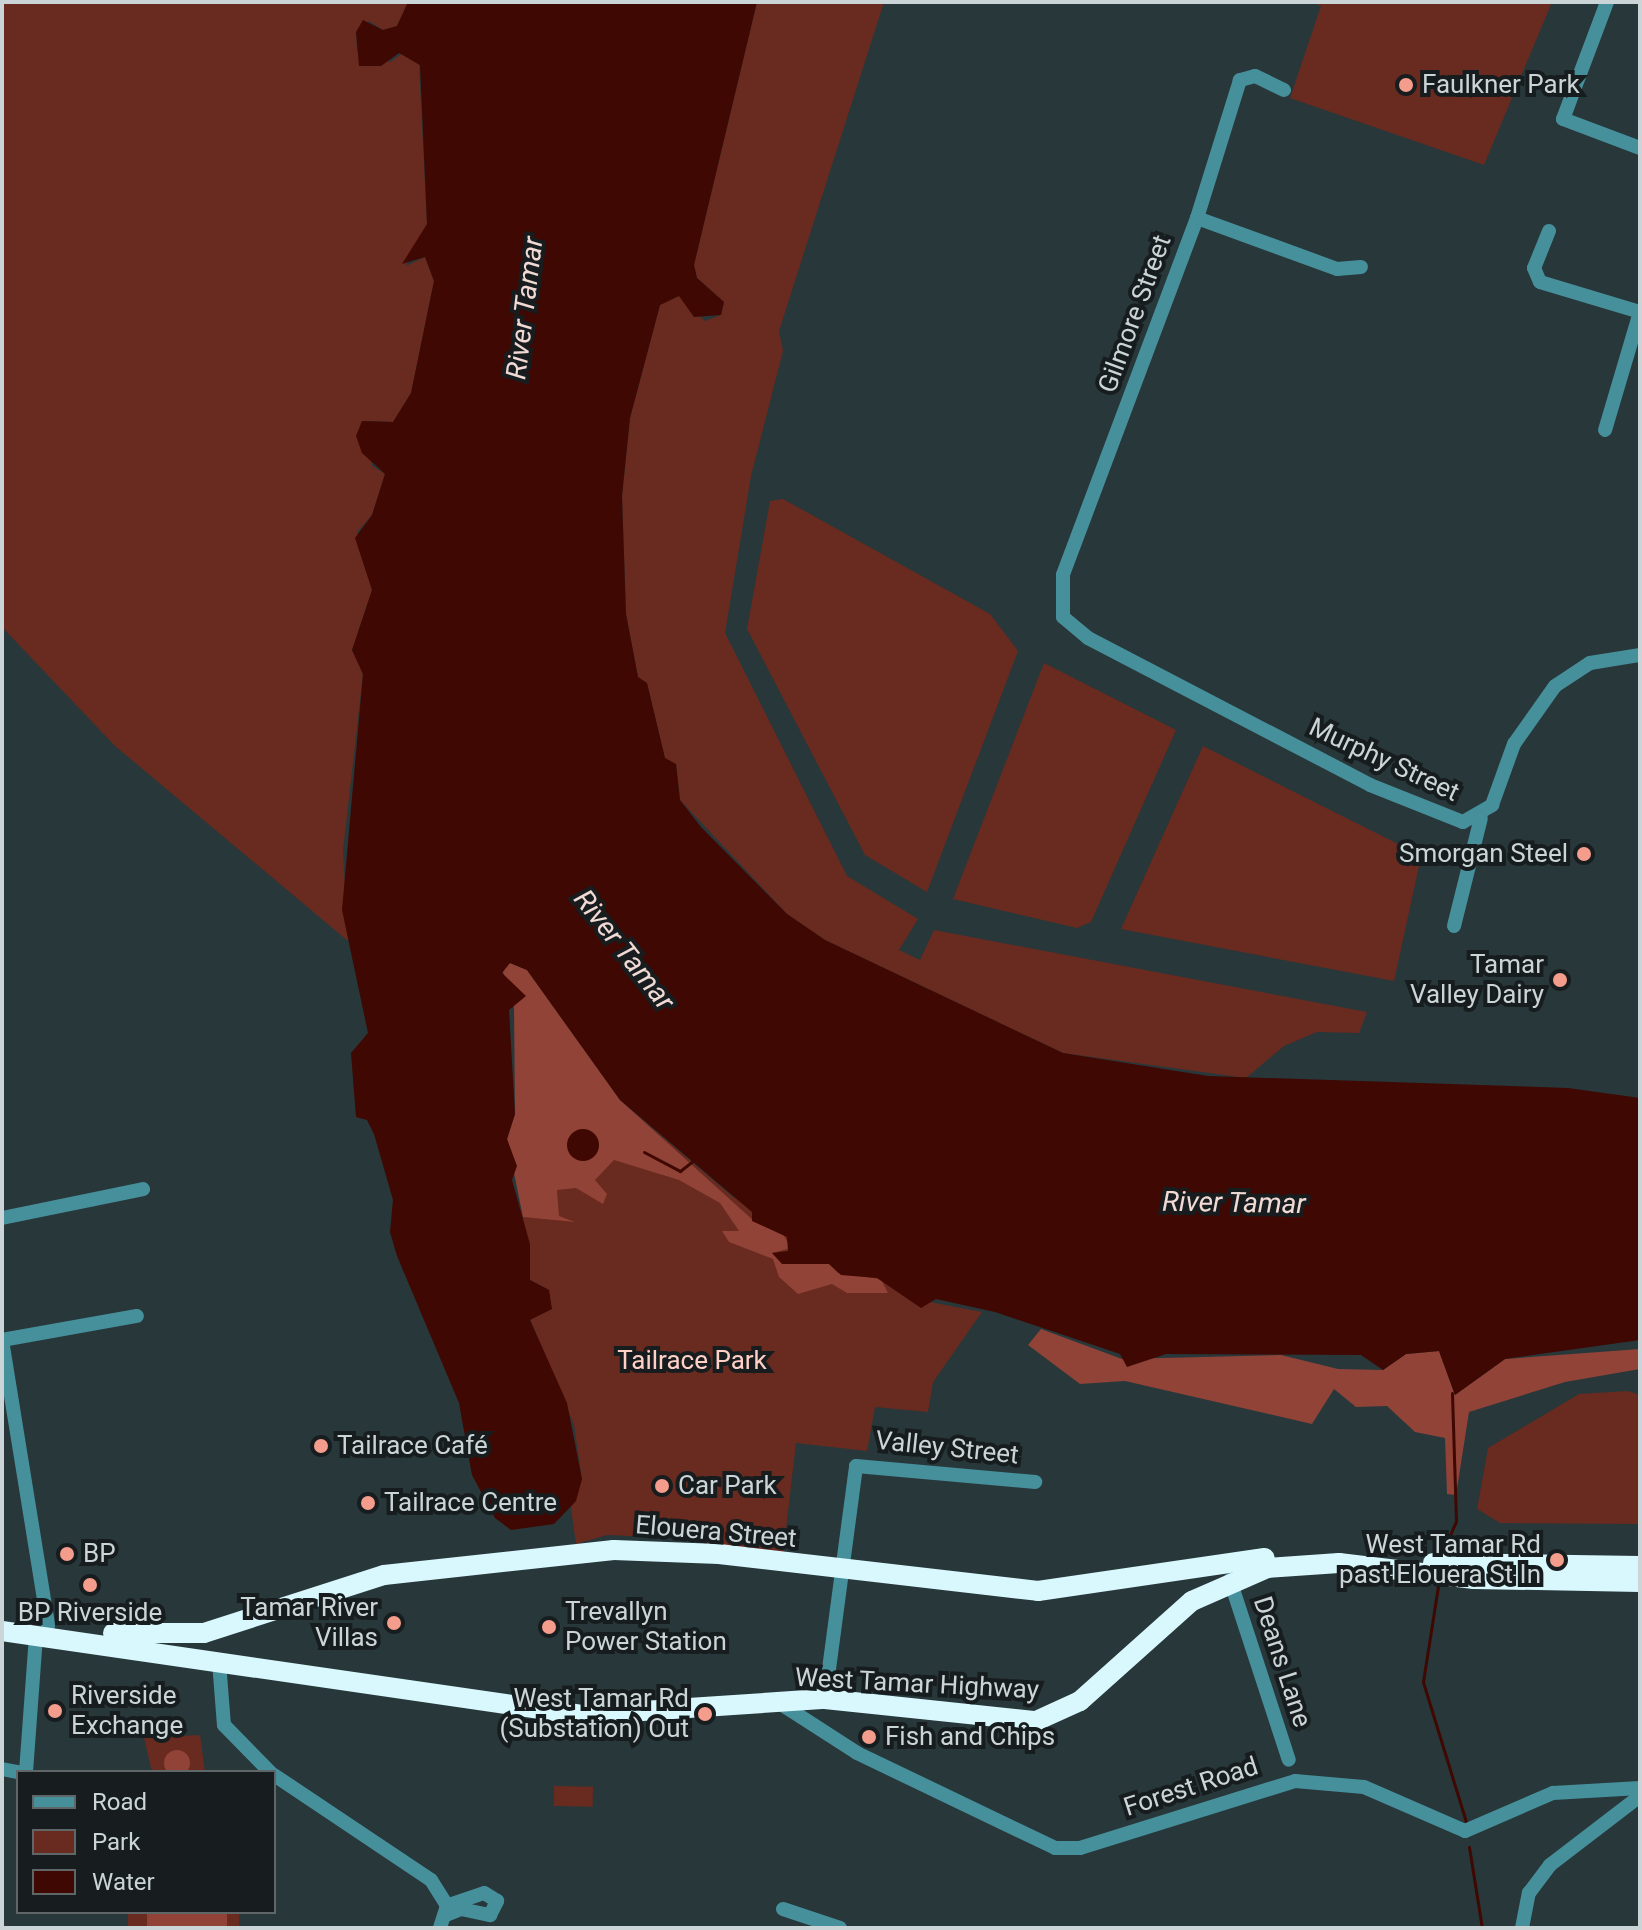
<!DOCTYPE html>
<html>
<head>
<meta charset="utf-8">
<style>
	body { margin:0 }
	#map { position:relative; width:1642px; height:1930px; overflow:hidden; background:#28373a; font-family:Roboto,sans-serif }
	div>[style] { position:absolute }
	.green>* { inset:0; background:#692a1f; transform-origin:0 0 }
	.forest>* { inset:0; background:#904336; transform-origin:0 0 }
	.round { border-radius:50% }
	.water>* { inset:0; background:#3f0802 }
	.stream>* { height:3px; margin:-1.5px; padding:0 1.5px; transform-origin:1.5px; border-radius:1.5px; background:#3f0802 }
	.minor>* { height:14px; margin:-7px; padding:0 7px; transform-origin:7px; border-radius:7px; background:#46909c }
	.highway>* { height:20px; margin:-10px; padding:0 10px; transform-origin:10px; border-radius:10px; background:#d8f8fd }
	.dots>* { width:22px; height:22px; translate:-50% -50%; box-sizing:border-box; border:4px solid #171d1f; border-radius:50% }
	span { translate:-50% -50%; white-space:nowrap; text-align:center; line-height:1.15; -webkit-text-stroke:8px #171d1f; paint-order:stroke }
	.poi-label { font-size:26px; color:#cbd4d6 }
	.left { translate:0 -50%; text-align:left }
	.right { translate:-100% -50%; text-align:right }
	.street-label { font-size:26px; color:#cbd4d6 }
	.park-label { font-size:26px; color:#fed0c6 }
	.water-label { font-size:28px; color:#f1d9d4; font-style:italic }
	.frame { position:absolute; inset:0; border:4px solid #cbd4d6; pointer-events:none }
	.legend { position:absolute; left:16px; top:1770px; width:260px; height:144px; box-sizing:border-box; background:#171d1f; border:2px solid #5f6668; margin:0; padding:10px 14px; list-style:none; font-size:24px; color:#cbd4d6 }
	.legend li { display:flex; align-items:center; gap:16px; height:40px }
	.legend b { width:40px; border:2px solid #5f6668 }
</style>
</head>
<body>
<div id="map">
	<div class="green">
		<div style="clip-path:polygon(2px 2px,408px 2px,397px 26px,383px 30px,369px 21px,356px 32px,357px 52px,390px 62px,403px 53px,419px 65px,427px 224px,406px 266px,425px 257px,434px 281px,411px 393px,393px 422px,368px 421px,372px 466px,385px 474px,372px 515px,357px 532px,372px 590px,352px 650px,363px 674px,343px 851px,348px 941px,115px 746px,2px 627px)"></div>
		<div style="clip-path:polygon(757px 2px,884px 2px,779px 331px,783px 351px,751px 476px,725px 633px,847px 876px,918px 919px,899px 950px,920px 960px,934px 930px,1367px 1012px,1359px 1033px,1317px 1032px,1284px 1046px,1246px 1078px,1063px 1053px,825px 940px,787px 914px,680px 800px,676px 764px,665px 759px,647px 683px,638px 677px,626px 614px,622px 496px,630px 418px,660px 305px,679px 296px,705px 321px,721px 315px,724px 302px,697px 278px,694px 265px)"></div>
		<div style="clip-path:polygon(1311px 2px,1552px 2px,1484px 165px,1290px 98px,1321px 6px)"></div>
		<div style="clip-path:polygon(783px 499px,990px 614px,1018px 651px,927px 892px,865px 855px,747px 629px,770px 501px)"></div>
		<div style="clip-path:polygon(1044px 663px,1176px 730px,1091px 922px,1077px 928px,953px 899px)"></div>
		<div style="clip-path:polygon(1203px 746px,1408px 849px,1419px 866px,1394px 981px,1121px 929px)"></div>
		<div style="clip-path:polygon(632px 1111px,733px 1197px,914px 1299px,982px 1312px,933px 1382px,928px 1412px,875px 1407px,867px 1451px,796px 1443px,783px 1555px,676px 1538px,607px 1535px,576px 1544px,571px 1508px,582px 1479px,574px 1425px,530px 1319px,551px 1309px,549px 1290px,530px 1280px,522px 1212px)"></div>
		<div style="clip-path:polygon(1628px 1391px,1640px 1395px,1640px 1524px,1500px 1523px,1477px 1509px,1488px 1448px,1579px 1394px)"></div>
		<div style="clip-path:polygon(200px 1735px,205px 1772px,152px 1772px,144px 1738px)"></div>
		<div style="left:554px;top:1786px;width:39px;height:20px;rotate:1deg"></div>
		<div style="left:128px;top:1912px;width:111px;height:16px"></div>
	</div>
	<div class="forest">
		<div style="clip-path:polygon(510px 963px,527px 970px,620px 1100px,755px 1222px,780px 1229px,791px 1248px,772px 1253px,782px 1263px,829px 1264px,838px 1273px,881px 1279px,888px 1293px,847px 1293px,832px 1284px,798px 1294px,779px 1277px,773px 1259px,729px 1242px,722px 1231px,739px 1231px,720px 1203px,679px 1180px,614px 1160px,595px 1180px,607px 1194px,603px 1204px,576px 1188px,557px 1190px,559px 1216px,575px 1222px,523px 1217px,507px 1139px,515px 1114px,514px 1005px,502px 969px)"></div>
		<div style="clip-path:polygon(1041px 1329px,1122px 1359px,1281px 1355px,1338px 1369px,1383px 1370px,1406px 1354px,1439px 1351px,1455px 1395px,1505px 1359px,1640px 1349px,1640px 1369px,1565px 1382px,1469px 1412px,1456px 1495px,1447px 1494px,1445px 1438px,1415px 1432px,1387px 1406px,1356px 1407px,1334px 1389px,1312px 1424px,1125px 1381px,1080px 1384px,1028px 1345px)"></div>
		<div class="round" style="left:164px;top:1750px;width:26px;height:26px"></div>
		<div style="left:147px;top:1912px;width:80px;height:17px"></div>
	</div>
	<div class="water">
		<div style="clip-path:polygon(408px 2px,757px 2px,694px 265px,697px 278px,724px 302px,721px 315px,694px 317px,679px 296px,660px 305px,630px 418px,622px 496px,626px 614px,638px 677px,647px 683px,665px 758px,676px 764px,680px 800px,701px 827px,787px 914px,825px 940px,1063px 1053px,1208px 1076px,1568px 1088px,1640px 1098px,1640px 1340px,1505px 1359px,1455px 1395px,1439px 1351px,1406px 1354px,1383px 1370px,1361px 1355px,1166px 1354px,1127px 1367px,1120px 1354px,995px 1312px,936px 1299px,921px 1308px,877px 1278px,841px 1275px,829px 1264px,782px 1264px,772px 1253px,788px 1251px,787px 1237px,752px 1221px,752px 1212px,620px 1100px,527px 970px,510px 963px,502px 973px,526px 996px,509px 1010px,515px 1114px,507px 1139px,517px 1166px,512px 1180px,530px 1244px,530px 1280px,549px 1290px,552px 1309px,530px 1320px,567px 1403px,582px 1479px,576px 1501px,554px 1524px,511px 1530px,495px 1518px,472px 1475px,459px 1403px,397px 1256px,390px 1232px,393px 1200px,374px 1134px,367px 1120px,356px 1117px,351px 1053px,368px 1033px,342px 910px,363px 674px,352px 650px,372px 590px,355px 538px,372px 515px,385px 474px,362px 453px,356px 436px,362px 421px,393px 422px,411px 393px,434px 281px,425px 257px,402px 264px,427px 224px,420px 65px,399px 53px,381px 66px,359px 66px,356px 32px,363px 20px,383px 30px,397px 26px)"></div>
		<div class="round" style="left:567px;top:1129px;width:32px;height:32px"></div>
	</div>
	<div class="stream">
		<div style="left:644px;top:1152px;width:41px;rotate:27.8deg"></div>
		<div style="left:680px;top:1171px;width:16px;rotate:-38deg"></div>
		<div style="left:1445px;top:1546px;width:27px;rotate:-66deg"></div>
		<div style="left:1456px;top:1521px;width:128px;rotate:-91.8deg"></div>
		<div style="left:1438px;top:1586px;width:97px;rotate:98.9deg"></div>
		<div style="left:1423px;top:1682px;width:146px;rotate:72.9deg"></div>
		<div style="left:1469px;top:1847px;width:82px;rotate:80.9deg"></div>
	</div>
	<div class="minor">
		<div style="left:1607px;top:2px;width:125px;rotate:110.6deg"></div>
		<div style="left:1563px;top:119px;width:82px;rotate:20.6deg"></div>
		<div style="left:1284px;top:90px;width:32px;rotate:-154deg"></div>
		<div style="left:1255px;top:76px;width:16px;rotate:165deg"></div>
		<div style="left:1240px;top:80px;width:145px;rotate:107.3deg"></div>
		<div style="left:1197px;top:218px;width:381px;rotate:110.6deg"></div>
		<div style="left:1063px;top:575px;width:42px;rotate:90deg"></div>
		<div style="left:1063px;top:617px;width:33px;rotate:40deg"></div>
		<div style="left:1088px;top:638px;width:318px;rotate:27.5deg"></div>
		<div style="left:1370px;top:785px;width:100px;rotate:21.7deg"></div>
		<div style="left:1463px;top:822px;width:34px;rotate:-30deg"></div>
		<div style="left:1492px;top:805px;width:65px;rotate:-70.2deg"></div>
		<div style="left:1514px;top:744px;width:71px;rotate:-54.7deg"></div>
		<div style="left:1555px;top:686px;width:42px;rotate:-33.3deg"></div>
		<div style="left:1590px;top:663px;width:51px;rotate:-9.1deg"></div>
		<div style="left:1197px;top:218px;width:149px;rotate:20deg"></div>
		<div style="left:1337px;top:269px;width:24px;rotate:-5deg"></div>
		<div style="left:1549px;top:231px;width:40px;rotate:112deg"></div>
		<div style="left:1534px;top:268px;width:15px;rotate:67deg"></div>
		<div style="left:1540px;top:282px;width:104px;rotate:16.7deg"></div>
		<div style="left:1640px;top:312px;width:123px;rotate:106.5deg"></div>
		<div style="left:1454px;top:926px;width:111px;rotate:-76deg"></div>
		<div style="left:2px;top:1218px;width:144px;rotate:-11.6deg"></div>
		<div style="left:2px;top:1340px;width:289px;rotate:80.8deg"></div>
		<div style="left:2px;top:1340px;width:137px;rotate:-10.1deg"></div>
		<div style="left:1230px;top:1580px;width:189px;rotate:71.9deg"></div>
		<div style="left:219px;top:1662px;width:63px;rotate:85.5deg"></div>
		<div style="left:224px;top:1725px;width:66px;rotate:45.6deg"></div>
		<div style="left:825px;top:1699px;width:235px;rotate:-82.4deg"></div>
		<div style="left:856px;top:1466px;width:180px;rotate:5.1deg"></div>
		<div style="left:778px;top:1702px;width:94px;rotate:32.8deg"></div>
		<div style="left:857px;top:1753px;width:220px;rotate:25.6deg"></div>
		<div style="left:1055px;top:1848px;width:25px"></div>
		<div style="left:1080px;top:1848px;width:225px;rotate:-17.3deg"></div>
		<div style="left:1295px;top:1781px;width:69px;rotate:5deg"></div>
		<div style="left:1364px;top:1787px;width:110px;rotate:23.5deg"></div>
		<div style="left:1465px;top:1831px;width:96px;rotate:-23.4deg"></div>
		<div style="left:1553px;top:1793px;width:87px;rotate:-3.3deg"></div>
		<div style="left:2px;top:1769px;width:16px;rotate:11deg"></div>
		<div style="left:26px;top:1772px;width:137px;rotate:-85.8deg"></div>
		<div style="left:274px;top:1775px;width:189px;rotate:33.8deg"></div>
		<div style="left:431px;top:1880px;width:31px;rotate:58deg"></div>
		<div style="left:447px;top:1906px;width:23px;rotate:108deg"></div>
		<div style="left:783px;top:1909px;width:60px;rotate:18.4deg"></div>
		<div style="left:446px;top:1915px;width:16px;rotate:-22deg"></div>
		<div style="left:461px;top:1909px;width:30px;rotate:12deg"></div>
		<div style="left:490px;top:1915px;width:16px;rotate:-63deg"></div>
		<div style="left:497px;top:1901px;width:15px;rotate:-148deg"></div>
		<div style="left:484px;top:1893px;width:39px;rotate:161deg"></div>
		<div style="left:1522px;top:1928px;width:36px;rotate:-79deg"></div>
		<div style="left:1529px;top:1893px;width:35px;rotate:-53deg"></div>
		<div style="left:1550px;top:1865px;width:113px;rotate:-37.5deg"></div>
	</div>
	<div class="highway">
		<div style="left:1433px;top:1563px;width:207px;rotate:0.8deg"></div>
		<div style="left:2px;top:1631px;width:586px;rotate:8.24deg"></div>
		<div style="left:582px;top:1715px;width:244px;rotate:-3.8deg"></div>
		<div style="left:825px;top:1699px;width:212px;rotate:6deg"></div>
		<div style="left:1036px;top:1721px;width:48px;rotate:-24.4deg"></div>
		<div style="left:1080px;top:1701px;width:150px;rotate:-41.8deg"></div>
		<div style="left:1192px;top:1601px;width:82px;rotate:-23.7deg"></div>
		<div style="left:1267px;top:1568px;width:72px;rotate:-4deg"></div>
		<div style="left:1339px;top:1563px;width:136px;rotate:6.8deg"></div>
		<div style="left:1474px;top:1579px;width:166px;rotate:1deg"></div>
		<div style="left:113px;top:1633px;width:91px"></div>
		<div style="left:204px;top:1633px;width:189px;rotate:-17.9deg"></div>
		<div style="left:384px;top:1575px;width:231px;rotate:-6.2deg"></div>
		<div style="left:614px;top:1550px;width:105px;rotate:2.2deg"></div>
		<div style="left:719px;top:1554px;width:321px;rotate:6.6deg"></div>
		<div style="left:1038px;top:1591px;width:229px;rotate:-8.3deg"></div>
	</div>
	<div class="dots">
		<div style="left:1406px;top:85px;background:#f49d8c"></div>
		<div style="left:1584px;top:854px;background:#f49d8c"></div>
		<div style="left:1560px;top:980px;background:#f49d8c"></div>
		<div style="left:321px;top:1446px;background:#f49d8c"></div>
		<div style="left:662px;top:1486px;background:#f49d8c"></div>
		<div style="left:368px;top:1503px;background:#f49d8c"></div>
		<div style="left:67px;top:1554px;background:#f49d8c"></div>
		<div style="left:1557px;top:1560px;background:#f49d8c"></div>
		<div style="left:90px;top:1585px;background:#f49d8c"></div>
		<div style="left:394px;top:1623px;background:#f49d8c"></div>
		<div style="left:549px;top:1627px;background:#f49d8c"></div>
		<div style="left:55px;top:1711px;background:#f49d8c"></div>
		<div style="left:705px;top:1714px;background:#f49d8c"></div>
		<div style="left:869px;top:1737px;background:#f49d8c"></div>
	</div>
	<div class="poi-label">
		<span class="left" style="left:1422px;top:85px">Faulkner Park</span>
		<span class="right" style="left:1568px;top:854px">Smorgan Steel</span>
		<span class="right" style="left:1544px;top:980px">Tamar<br>Valley Dairy</span>
		<span class="left" style="left:337px;top:1446px">Tailrace Café</span>
		<span class="left" style="left:678px;top:1486px">Car Park</span>
		<span class="left" style="left:384px;top:1503px">Tailrace Centre</span>
		<span class="right" style="left:1541px;top:1560px">West Tamar Rd<br>past Elouera St In</span>
		<span class="left" style="left:83px;top:1554px">BP</span>
		<span class="right" style="left:378px;top:1623px">Tamar River<br>Villas</span>
		<span class="left" style="left:565px;top:1627px">Trevallyn<br>Power Station</span>
		<span style="left:90px;top:1613px">BP Riverside</span>
		<span class="left" style="left:71px;top:1711px">Riverside<br>Exchange</span>
		<span class="right" style="left:689px;top:1714px">West Tamar Rd<br>(Substation) Out</span>
		<span class="left" style="left:885px;top:1737px">Fish and Chips</span>
	</div>
	<div class="street-label">
		<span style="left:1135px;top:314px;rotate:-70deg">Gilmore Street</span>
		<span style="left:1384px;top:760px;rotate:25deg">Murphy Street</span>
		<span style="left:947px;top:1448px;rotate:6deg">Valley Street</span>
		<span style="left:716px;top:1532px;rotate:5deg">Elouera Street</span>
		<span style="left:1282px;top:1662px;rotate:72deg">Deans Lane</span>
		<span style="left:917px;top:1684px;rotate:3deg">West Tamar Highway</span>
		<span style="left:1191px;top:1787px;rotate:-18deg">Forest Road</span>
	</div>
	<div class="park-label">
		<span style="left:692px;top:1361px">Tailrace Park</span>
	</div>
	<div class="water-label">
		<span style="left:525px;top:308px;rotate:-83deg">River Tamar</span>
		<span style="left:624px;top:950px;rotate:52deg">River Tamar</span>
		<span style="left:1234px;top:1203px;rotate:1deg">River Tamar</span>
	</div>
	<div class="frame"></div>
	<ul class="legend">
	<li><b style="height:10px;background:#46909c"></b>Road</li>
	<li><b style="height:22px;background:#692a1f"></b>Park</li>
	<li><b style="height:22px;background:#3f0802"></b>Water</li>
	</ul>
</div>
</body>
</html>
